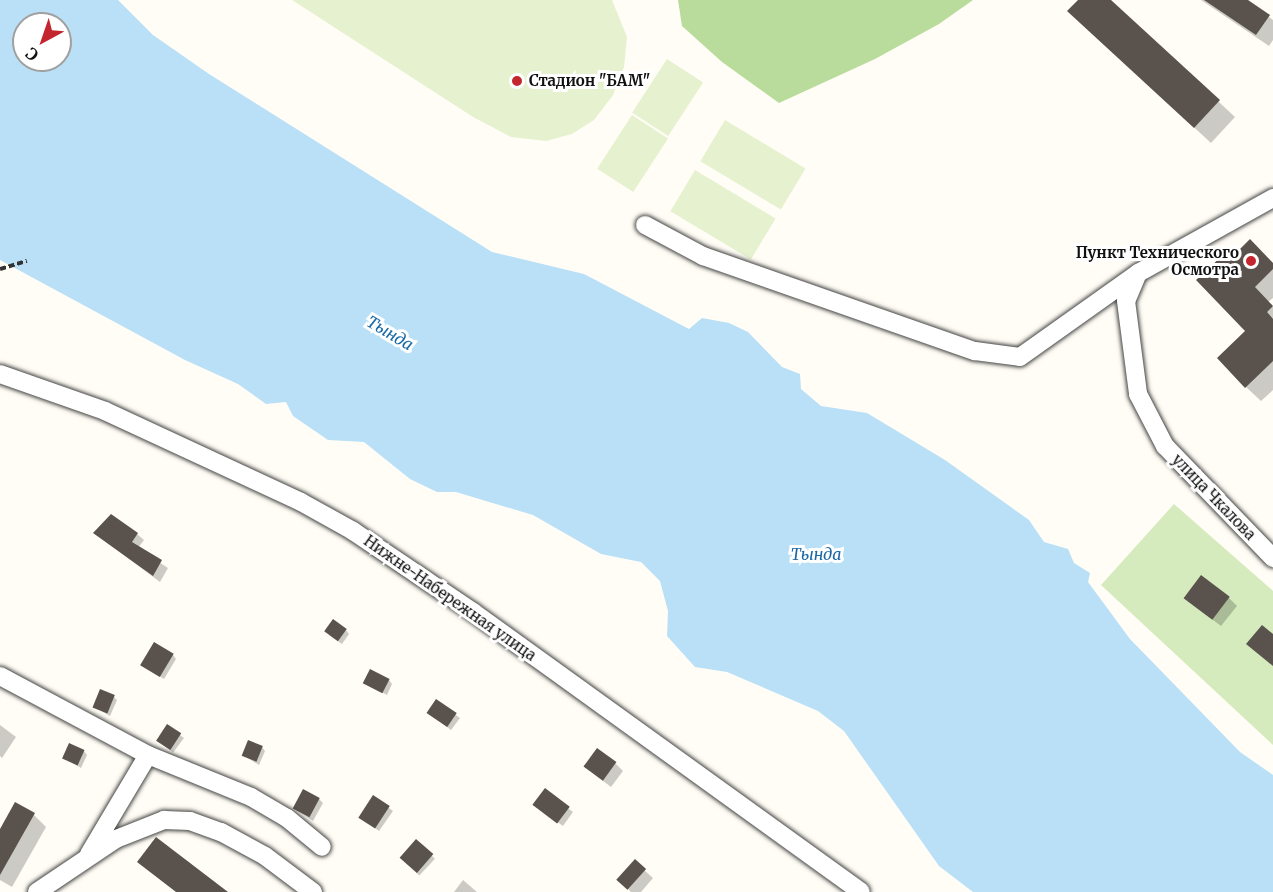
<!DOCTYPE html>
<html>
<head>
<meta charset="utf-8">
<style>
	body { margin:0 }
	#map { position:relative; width:1273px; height:892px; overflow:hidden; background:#fffdf5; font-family:Merriweather,serif }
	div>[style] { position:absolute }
	.green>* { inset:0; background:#d5ebbd }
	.forest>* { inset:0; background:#b9dc9c }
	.pitch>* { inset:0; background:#e6f2cf; transform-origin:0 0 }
	.water>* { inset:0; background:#b9e0f7 }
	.shadow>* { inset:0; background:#0003; transform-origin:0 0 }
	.building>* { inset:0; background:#5a524d; transform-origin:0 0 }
	.path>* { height:4px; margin-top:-2px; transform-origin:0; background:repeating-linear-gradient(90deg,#333 0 6px,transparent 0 9px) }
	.roads { filter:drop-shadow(0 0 2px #444) drop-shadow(0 0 2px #444) }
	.minor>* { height:18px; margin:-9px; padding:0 9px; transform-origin:9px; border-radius:9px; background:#fff }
	.dots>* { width:16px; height:16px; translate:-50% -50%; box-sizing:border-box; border:3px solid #fff; border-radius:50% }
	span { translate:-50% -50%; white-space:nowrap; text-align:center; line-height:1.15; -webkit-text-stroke:6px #fff; paint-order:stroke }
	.poi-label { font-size:15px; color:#111; font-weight:700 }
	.left { translate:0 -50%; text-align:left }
	.right { translate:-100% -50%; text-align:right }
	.street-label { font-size:15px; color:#111 }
	.water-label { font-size:16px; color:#1768a6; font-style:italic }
	.north { position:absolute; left:12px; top:12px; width:60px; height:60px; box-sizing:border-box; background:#fff; border:2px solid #a0a0a0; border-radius:50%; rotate:220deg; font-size:16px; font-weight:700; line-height:24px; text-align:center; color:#111 }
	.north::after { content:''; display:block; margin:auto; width:21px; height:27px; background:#c4262e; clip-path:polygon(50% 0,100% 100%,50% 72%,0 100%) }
</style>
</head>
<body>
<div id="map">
	<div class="green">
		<div style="clip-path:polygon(1174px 504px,1273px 591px,1273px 745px,1101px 585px)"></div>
	</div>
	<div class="forest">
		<div style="clip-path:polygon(678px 0,973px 0,939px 24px,875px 59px,779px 103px,722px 62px,682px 26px)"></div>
	</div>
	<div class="pitch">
		<div style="clip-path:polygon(292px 0,612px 0,627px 37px,624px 67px,613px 95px,594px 120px,572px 134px,546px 141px,511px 137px,473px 117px)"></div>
		<div style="left:667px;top:59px;width:43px;height:64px;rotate:33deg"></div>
		<div style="left:632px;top:115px;width:43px;height:64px;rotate:33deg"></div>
		<div style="left:725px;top:120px;width:94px;height:48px;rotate:31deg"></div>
		<div style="left:695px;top:170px;width:94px;height:48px;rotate:31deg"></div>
	</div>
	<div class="water">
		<div style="clip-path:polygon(evenodd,0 0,118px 0,153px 35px,209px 74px,492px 252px,584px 274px,689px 329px,702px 318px,729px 323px,748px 332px,782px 367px,800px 374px,801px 389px,821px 406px,867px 413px,945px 460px,1029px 520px,1044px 542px,1068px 549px,1074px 563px,1090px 573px,1088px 582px,1130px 639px,1240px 752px,1273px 775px,1273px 892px,973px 892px,939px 866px,844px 731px,818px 711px,727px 672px,695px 667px,667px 636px,668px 611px,660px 581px,641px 562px,601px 554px,533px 515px,456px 492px,437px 492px,410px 479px,364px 442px,328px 440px,293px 416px,286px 402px,266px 404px,238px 384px,185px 360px,0 260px,0 0,24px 24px,60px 24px,60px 60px,24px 60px,24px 24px)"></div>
	</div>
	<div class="shadow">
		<div style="clip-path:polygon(1080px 0,1109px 0,1235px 117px,1211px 143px,1085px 27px)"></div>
		<div style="clip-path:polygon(1201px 0,1245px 0,1273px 20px,1273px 40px,1269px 46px)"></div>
		<div style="clip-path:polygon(1229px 261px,1273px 264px,1273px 298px,1268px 302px,1273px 307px,1273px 390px,1261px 401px,1246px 387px,1247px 332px)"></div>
		<div style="clip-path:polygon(137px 534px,144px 540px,138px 548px,168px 568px,160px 582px,102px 539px)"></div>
		<div style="clip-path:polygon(1229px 598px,1237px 606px,1221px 626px,1193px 605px)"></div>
		<div style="clip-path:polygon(346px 630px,349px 634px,342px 644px,329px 635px)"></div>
		<div style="clip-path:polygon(173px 655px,176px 659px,164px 679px,146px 668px)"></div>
		<div style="clip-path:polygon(389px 680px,392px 684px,387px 695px,365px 683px)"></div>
		<div style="clip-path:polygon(114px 697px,117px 700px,110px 716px,94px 707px)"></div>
		<div style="clip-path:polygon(437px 701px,460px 718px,451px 730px,432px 716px)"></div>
		<div style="clip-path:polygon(0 725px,16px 737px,2px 758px,0 756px)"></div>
		<div style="left:168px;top:726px;width:20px;height:18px;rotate:37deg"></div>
		<div style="clip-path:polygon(262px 747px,265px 751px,259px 765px,243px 755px)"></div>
		<div style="clip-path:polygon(84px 751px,87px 755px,81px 768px,64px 758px)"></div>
		<div style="clip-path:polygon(615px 763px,623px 771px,611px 787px,585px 767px)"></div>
		<div style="clip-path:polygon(545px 791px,573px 812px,563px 826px,538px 808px)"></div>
		<div style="clip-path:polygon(374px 797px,393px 811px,379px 831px,364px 820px)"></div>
		<div style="clip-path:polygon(319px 799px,323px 803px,313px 821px,298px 811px)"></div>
		<div style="clip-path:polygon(34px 815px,46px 827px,12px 887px,0 880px,0 832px)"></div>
		<div style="left:416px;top:841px;width:26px;height:23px;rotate:43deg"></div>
		<div style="clip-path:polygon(635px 862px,653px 878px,641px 892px,631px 892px,619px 880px)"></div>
		<div style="clip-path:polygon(463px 880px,477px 892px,454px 892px)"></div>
	</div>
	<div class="building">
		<div style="clip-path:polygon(1078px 0,1111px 0,1220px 100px,1194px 128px,1067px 11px)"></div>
		<div style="clip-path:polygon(1204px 0,1248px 0,1270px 15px,1256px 35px)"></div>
		<div style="clip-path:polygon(1250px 239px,1273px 263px,1273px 269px,1255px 287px,1273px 306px,1267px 312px,1273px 319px,1273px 361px,1245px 388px,1217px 358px,1245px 331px,1196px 280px,1224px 254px,1229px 260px)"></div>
		<div style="clip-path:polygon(111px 514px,138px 533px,132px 542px,162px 560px,153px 576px,93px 533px)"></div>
		<div style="left:1201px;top:575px;width:36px;height:29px;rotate:37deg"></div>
		<div style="left:333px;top:619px;width:17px;height:15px;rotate:36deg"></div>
		<div style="clip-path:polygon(1262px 625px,1273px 634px,1273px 666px,1246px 644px)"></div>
		<div style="left:154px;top:642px;width:23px;height:27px;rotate:31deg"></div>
		<div style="left:370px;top:669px;width:22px;height:16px;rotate:27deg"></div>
		<div style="left:100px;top:689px;width:16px;height:20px;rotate:22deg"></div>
		<div style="left:436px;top:699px;width:25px;height:17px;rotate:34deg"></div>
		<div style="left:167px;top:724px;width:17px;height:20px;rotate:33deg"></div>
		<div style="left:248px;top:740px;width:16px;height:17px;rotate:22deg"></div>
		<div style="left:69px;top:743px;width:17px;height:17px;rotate:24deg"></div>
		<div style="left:597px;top:748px;width:24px;height:23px;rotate:36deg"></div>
		<div style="left:545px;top:788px;width:31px;height:21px;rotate:37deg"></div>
		<div style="left:303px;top:789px;width:19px;height:22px;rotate:28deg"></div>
		<div style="left:373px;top:795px;width:20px;height:27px;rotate:33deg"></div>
		<div style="clip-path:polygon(15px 802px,35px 813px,0 875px,0 829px)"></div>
		<div style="clip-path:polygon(156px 837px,228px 892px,176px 892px,137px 862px)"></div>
		<div style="left:416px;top:839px;width:23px;height:25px;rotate:41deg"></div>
		<div style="left:635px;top:859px;width:15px;height:28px;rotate:42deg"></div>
	</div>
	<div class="path">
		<div style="left:0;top:269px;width:28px;rotate:-17deg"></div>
	</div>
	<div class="roads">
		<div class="minor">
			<div style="left:1273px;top:198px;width:154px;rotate:150.9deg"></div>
			<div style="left:1138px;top:273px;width:30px;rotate:113deg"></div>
			<div style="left:1126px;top:301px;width:94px;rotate:82.6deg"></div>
			<div style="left:1138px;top:394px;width:59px;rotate:62.6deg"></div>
			<div style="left:1165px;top:446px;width:156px;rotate:46deg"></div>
			<div style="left:645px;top:225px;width:66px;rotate:28.1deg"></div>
			<div style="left:703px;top:256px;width:288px;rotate:19.3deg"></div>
			<div style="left:975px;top:351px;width:45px;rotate:7.6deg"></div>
			<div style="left:1020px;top:357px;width:145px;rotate:-35.4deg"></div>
			<div style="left:0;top:374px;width:111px;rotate:19.4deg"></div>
			<div style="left:105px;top:411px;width:216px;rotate:24.9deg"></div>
			<div style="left:301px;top:502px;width:60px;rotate:29.1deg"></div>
			<div style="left:353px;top:531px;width:145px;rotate:34deg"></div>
			<div style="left:473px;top:612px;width:478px;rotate:35.8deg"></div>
			<div style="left:0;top:676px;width:168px;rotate:28.1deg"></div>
			<div style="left:148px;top:755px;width:111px;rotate:22.2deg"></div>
			<div style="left:251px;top:797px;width:42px;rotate:30.3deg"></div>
			<div style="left:287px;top:818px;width:45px;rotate:39.6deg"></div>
			<div style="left:89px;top:854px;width:115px;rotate:-59.2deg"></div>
			<div style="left:37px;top:892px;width:95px;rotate:-33.9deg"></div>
			<div style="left:116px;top:839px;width:52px;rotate:-21.6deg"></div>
			<div style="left:164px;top:820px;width:26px;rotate:2deg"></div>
			<div style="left:190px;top:821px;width:33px;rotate:20deg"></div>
			<div style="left:221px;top:832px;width:50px;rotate:28.6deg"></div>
			<div style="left:265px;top:856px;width:60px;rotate:36.9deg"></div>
		</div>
	</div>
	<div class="dots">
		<div style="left:517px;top:81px;background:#c4262e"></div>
		<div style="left:1251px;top:261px;background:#c4262e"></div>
	</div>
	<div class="poi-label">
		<span class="left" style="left:529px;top:81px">Стадион "БАМ"</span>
		<span class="right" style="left:1239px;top:261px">Пункт Технического<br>Осмотра</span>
	</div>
	<div class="street-label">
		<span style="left:1214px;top:497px;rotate:46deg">улица Чкалова</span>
		<span style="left:450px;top:598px;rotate:35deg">Нижне-Набережная улица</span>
	</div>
	<div class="water-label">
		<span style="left:390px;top:333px;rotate:31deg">Тында</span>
		<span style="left:816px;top:554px">Тында</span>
	</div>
	<div class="north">С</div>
</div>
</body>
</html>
